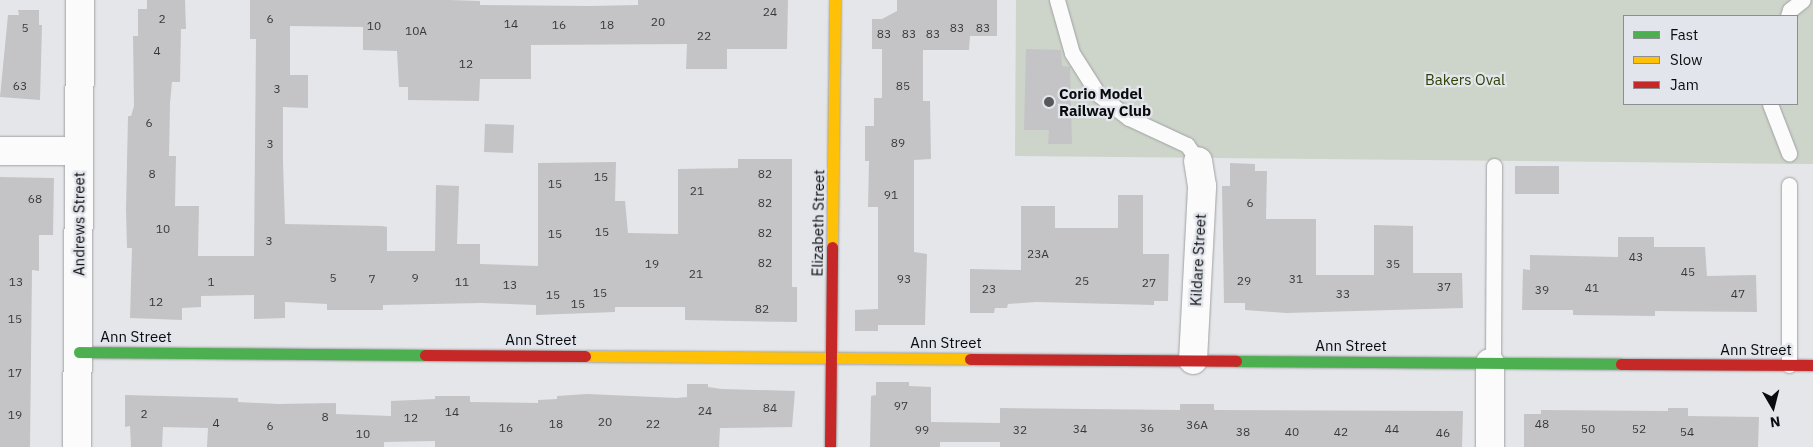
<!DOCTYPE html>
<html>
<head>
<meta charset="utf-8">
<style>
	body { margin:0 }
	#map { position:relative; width:1813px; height:447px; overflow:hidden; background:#e4e6e9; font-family:"IBM Plex Sans",sans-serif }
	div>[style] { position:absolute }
	.green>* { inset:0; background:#cdd4c9 }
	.building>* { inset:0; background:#c4c4c6; transform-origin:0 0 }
	.roads { filter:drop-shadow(0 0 1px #a0a1a3) drop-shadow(0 0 1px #a0a1a3) }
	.lane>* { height:15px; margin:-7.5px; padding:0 7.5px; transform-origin:7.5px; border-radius:7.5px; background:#fbfbfc }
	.street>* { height:28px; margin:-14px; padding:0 14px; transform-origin:14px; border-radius:14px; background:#fbfbfc }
	.fast>* { height:11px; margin:-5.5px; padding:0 5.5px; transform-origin:5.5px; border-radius:5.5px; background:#4caf50 }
	.slow>* { height:11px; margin:-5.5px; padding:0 5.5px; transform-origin:5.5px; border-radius:5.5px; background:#ffc107 }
	.jam>* { height:11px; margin:-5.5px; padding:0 5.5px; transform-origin:5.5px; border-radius:5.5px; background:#c62828 }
	.dots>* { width:14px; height:14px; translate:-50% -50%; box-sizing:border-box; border:2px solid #e2e5eb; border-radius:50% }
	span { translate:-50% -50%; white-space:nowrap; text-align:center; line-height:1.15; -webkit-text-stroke:4.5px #e2e5eb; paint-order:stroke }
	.number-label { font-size:12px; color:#38393b }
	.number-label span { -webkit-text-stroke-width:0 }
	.park-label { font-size:15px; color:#2d4203 }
	.poi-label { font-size:15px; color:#0a0b0d; font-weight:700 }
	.left { translate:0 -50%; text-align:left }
	.street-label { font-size:15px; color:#0a0b0d }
	.legend { position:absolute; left:1623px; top:15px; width:175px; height:90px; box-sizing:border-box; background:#e2e5eb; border:1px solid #8c8e92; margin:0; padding:6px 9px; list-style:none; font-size:15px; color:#0a0b0d }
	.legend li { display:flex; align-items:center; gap:10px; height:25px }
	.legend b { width:25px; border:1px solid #8c8e92 }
	.north { position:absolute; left:1748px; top:382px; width:50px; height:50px; -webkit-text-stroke:4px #e2e5eb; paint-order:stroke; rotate:172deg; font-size:14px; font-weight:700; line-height:20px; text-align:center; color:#0a0b0d }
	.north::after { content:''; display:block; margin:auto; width:18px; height:22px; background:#0a0b0d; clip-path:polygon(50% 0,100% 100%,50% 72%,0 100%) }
</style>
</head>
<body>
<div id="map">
	<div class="green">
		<div style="clip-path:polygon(evenodd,1016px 0,1813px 0,1813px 164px,1015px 156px,1016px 0,1624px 16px,1797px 16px,1797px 104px,1624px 104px,1624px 16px)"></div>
	</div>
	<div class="building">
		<div style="clip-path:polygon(147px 0,185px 0,186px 29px,181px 29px,180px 82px,172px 82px,170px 103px,169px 156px,176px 156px,175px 206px,199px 206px,198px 256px,254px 256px,256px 39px,250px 39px,250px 0,449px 0,480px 1px,480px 5px,590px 6px,638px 5px,638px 0,788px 0,787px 49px,727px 49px,727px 69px,686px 69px,687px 44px,531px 45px,531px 79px,480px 79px,479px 101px,408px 100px,408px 87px,399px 87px,397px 51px,363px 50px,363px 27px,290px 26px,290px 75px,308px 75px,308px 108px,283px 107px,283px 163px,285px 224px,382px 226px,387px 227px,387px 251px,435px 251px,436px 185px,459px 186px,457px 244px,480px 244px,480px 264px,538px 266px,538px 163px,616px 162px,615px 201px,625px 201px,628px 233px,678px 234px,678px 169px,738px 168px,738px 159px,792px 159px,792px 287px,797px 287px,797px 322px,685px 320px,685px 307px,615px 307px,615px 312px,536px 315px,536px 305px,482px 303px,383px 305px,383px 310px,327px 310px,327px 304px,285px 302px,285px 318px,254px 319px,254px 295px,201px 296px,201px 307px,182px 308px,182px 320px,130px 318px,132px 248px,127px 248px,126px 209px,128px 116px,131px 116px,134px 106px,133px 36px,138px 36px,138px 9px,147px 9px)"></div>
		<div style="clip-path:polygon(897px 0,997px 0,997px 36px,970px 36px,969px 50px,923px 50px,923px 101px,930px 101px,931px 159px,914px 160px,914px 252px,927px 254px,925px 325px,878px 325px,878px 331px,855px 331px,855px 310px,878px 309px,878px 207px,868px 207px,869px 161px,865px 161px,865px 126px,874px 126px,874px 98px,882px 98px,882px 49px,872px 49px,872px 19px,882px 19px,897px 11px)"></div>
		<div style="clip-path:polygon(18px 10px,39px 10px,39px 25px,42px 25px,40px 100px,0 97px,8px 15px,19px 15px)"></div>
		<div style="clip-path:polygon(1026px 49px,1061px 50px,1062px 66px,1070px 67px,1072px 144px,1048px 144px,1049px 130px,1024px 130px)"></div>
		<div style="left:485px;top:124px;width:29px;height:28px;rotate:2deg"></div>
		<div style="clip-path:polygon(1230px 163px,1255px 164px,1255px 171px,1267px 171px,1266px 219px,1316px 219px,1316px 275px,1374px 275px,1374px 225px,1413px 226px,1413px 273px,1462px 273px,1463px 308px,1286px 313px,1245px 310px,1245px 303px,1224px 303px,1222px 186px,1230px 186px)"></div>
		<div style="left:1515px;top:166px;width:44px;height:28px"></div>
		<div style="clip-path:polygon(0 177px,54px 178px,53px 235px,39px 235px,39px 271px,32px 270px,30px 447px,0 447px)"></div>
		<div style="clip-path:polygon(1118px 195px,1143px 195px,1143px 254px,1169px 254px,1168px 301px,1154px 301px,1154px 305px,1036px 302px,1008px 304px,1007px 308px,995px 308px,994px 313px,970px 313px,970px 269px,1021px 270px,1021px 206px,1055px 206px,1055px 228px,1118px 228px)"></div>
		<div style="clip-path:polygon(1618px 237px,1654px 237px,1654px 247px,1705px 247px,1707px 276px,1756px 275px,1757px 312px,1655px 311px,1655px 316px,1573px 315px,1573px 310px,1522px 310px,1523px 269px,1530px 270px,1530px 255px,1618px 257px)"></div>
		<div style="clip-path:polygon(876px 382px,909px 382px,909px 386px,931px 387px,931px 422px,1000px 423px,1000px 408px,1180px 410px,1180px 404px,1214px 404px,1214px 410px,1463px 411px,1462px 447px,1000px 447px,1000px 442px,940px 442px,940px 447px,870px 447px,871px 396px,876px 395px)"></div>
		<div style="clip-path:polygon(687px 384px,708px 384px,708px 387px,722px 389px,795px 391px,792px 427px,720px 428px,719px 447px,435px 447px,435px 441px,384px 442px,384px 447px,207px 447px,208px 428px,163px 427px,162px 447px,131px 447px,130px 426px,125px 427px,125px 395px,238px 398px,238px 402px,278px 404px,336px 403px,336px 414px,391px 416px,391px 401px,435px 399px,435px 396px,470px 396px,470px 402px,538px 403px,538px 400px,557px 399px,557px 396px,587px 394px,677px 398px,687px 397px)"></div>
		<div style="clip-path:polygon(1668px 408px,1688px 408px,1688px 416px,1759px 417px,1758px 447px,1524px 447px,1524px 414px,1541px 414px,1541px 410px,1668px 411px)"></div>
	</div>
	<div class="roads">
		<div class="lane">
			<div style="left:1057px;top:0;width:55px;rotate:74.2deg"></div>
			<div style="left:1072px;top:53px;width:49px;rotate:57.6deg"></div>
			<div style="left:1098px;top:94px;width:39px;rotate:38deg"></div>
			<div style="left:1129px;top:118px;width:64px;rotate:25deg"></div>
			<div style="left:1187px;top:145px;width:19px;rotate:55deg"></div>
			<div style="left:1788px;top:16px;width:6px;rotate:-72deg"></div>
			<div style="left:1790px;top:10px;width:16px;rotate:-38deg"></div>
			<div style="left:1770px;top:104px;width:53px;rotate:68.8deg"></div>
			<div style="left:1493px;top:363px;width:197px;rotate:-89.7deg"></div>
			<div style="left:1789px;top:365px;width:180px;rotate:-90deg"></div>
		</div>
		<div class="street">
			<div style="left:0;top:151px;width:79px"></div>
			<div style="left:1193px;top:360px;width:174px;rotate:-87deg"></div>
			<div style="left:1202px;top:186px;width:25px;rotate:-99deg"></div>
			<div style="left:1490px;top:363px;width:84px;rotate:90deg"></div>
			<div style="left:77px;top:447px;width:447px;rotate:-89.6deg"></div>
		</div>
		<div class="fast">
			<div style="left:79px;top:352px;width:346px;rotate:0.5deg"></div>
			<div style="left:1236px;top:361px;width:385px;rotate:0.4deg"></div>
		</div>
		<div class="slow">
			<div style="left:832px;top:247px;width:247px;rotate:-89.3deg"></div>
			<div style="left:585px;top:356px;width:385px;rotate:0.4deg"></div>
		</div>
		<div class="jam">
			<div style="left:425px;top:355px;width:160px;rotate:0.4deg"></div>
			<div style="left:970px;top:359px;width:266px;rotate:0.4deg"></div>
			<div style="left:1621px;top:364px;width:192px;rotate:0.3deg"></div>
			<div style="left:830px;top:447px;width:200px;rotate:-89.4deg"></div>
		</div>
	</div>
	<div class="dots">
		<div style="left:1049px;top:102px;background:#56585a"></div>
	</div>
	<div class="number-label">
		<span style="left:770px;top:12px">24</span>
		<span style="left:162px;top:19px">2</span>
		<span style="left:270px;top:19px">6</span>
		<span style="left:658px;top:22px">20</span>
		<span style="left:511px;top:24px">14</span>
		<span style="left:559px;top:25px">16</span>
		<span style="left:607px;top:25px">18</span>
		<span style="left:374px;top:26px">10</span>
		<span style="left:25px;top:28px">5</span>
		<span style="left:957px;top:28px">83</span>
		<span style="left:983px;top:28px">83</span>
		<span style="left:416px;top:31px">10A</span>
		<span style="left:884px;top:34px">83</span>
		<span style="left:909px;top:34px">83</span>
		<span style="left:933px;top:34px">83</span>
		<span style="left:704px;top:36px">22</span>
		<span style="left:157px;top:51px">4</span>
		<span style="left:466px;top:64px">12</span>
		<span style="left:20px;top:86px">63</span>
		<span style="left:903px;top:86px">85</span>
		<span style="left:277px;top:89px">3</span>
		<span style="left:149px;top:123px">6</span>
		<span style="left:898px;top:143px">89</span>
		<span style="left:270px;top:144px">3</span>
		<span style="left:152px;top:174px">8</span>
		<span style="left:765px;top:174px">82</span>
		<span style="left:601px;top:177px">15</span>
		<span style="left:555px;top:184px">15</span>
		<span style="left:697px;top:191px">21</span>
		<span style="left:891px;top:195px">91</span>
		<span style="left:35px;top:199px">68</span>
		<span style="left:765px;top:203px">82</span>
		<span style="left:1250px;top:203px">6</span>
		<span style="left:163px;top:229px">10</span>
		<span style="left:602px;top:232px">15</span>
		<span style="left:765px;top:233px">82</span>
		<span style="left:555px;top:234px">15</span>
		<span style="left:269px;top:241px">3</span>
		<span style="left:1038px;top:254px">23A</span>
		<span style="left:1636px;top:257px">43</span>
		<span style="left:765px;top:263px">82</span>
		<span style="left:652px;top:264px">19</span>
		<span style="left:1393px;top:264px">35</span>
		<span style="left:1688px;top:272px">45</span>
		<span style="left:696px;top:274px">21</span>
		<span style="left:333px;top:278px">5</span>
		<span style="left:415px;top:278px">9</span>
		<span style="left:372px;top:279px">7</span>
		<span style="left:904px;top:279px">93</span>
		<span style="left:1296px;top:279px">31</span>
		<span style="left:1082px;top:281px">25</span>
		<span style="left:1244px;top:281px">29</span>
		<span style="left:16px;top:282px">13</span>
		<span style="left:211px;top:282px">1</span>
		<span style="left:462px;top:282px">11</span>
		<span style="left:1149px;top:283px">27</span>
		<span style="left:510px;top:285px">13</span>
		<span style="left:1444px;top:287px">37</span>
		<span style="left:1592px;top:288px">41</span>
		<span style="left:989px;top:289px">23</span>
		<span style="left:1542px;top:290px">39</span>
		<span style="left:600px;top:293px">15</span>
		<span style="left:1343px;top:294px">33</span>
		<span style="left:1738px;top:294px">47</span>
		<span style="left:553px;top:295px">15</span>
		<span style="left:156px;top:302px">12</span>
		<span style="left:578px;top:304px">15</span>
		<span style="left:762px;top:309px">82</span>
		<span style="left:15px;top:319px">15</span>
		<span style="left:15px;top:373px">17</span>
		<span style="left:901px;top:406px">97</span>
		<span style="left:770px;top:408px">84</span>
		<span style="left:705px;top:411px">24</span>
		<span style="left:452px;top:412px">14</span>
		<span style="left:144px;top:414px">2</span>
		<span style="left:15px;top:415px">19</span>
		<span style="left:325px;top:417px">8</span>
		<span style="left:411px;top:418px">12</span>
		<span style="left:605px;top:422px">20</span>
		<span style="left:216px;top:423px">4</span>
		<span style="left:556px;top:424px">18</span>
		<span style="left:653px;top:424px">22</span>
		<span style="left:1542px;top:424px">48</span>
		<span style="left:1197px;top:425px">36A</span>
		<span style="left:270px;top:426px">6</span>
		<span style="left:506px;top:428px">16</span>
		<span style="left:1147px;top:428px">36</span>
		<span style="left:1080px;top:429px">34</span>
		<span style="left:1392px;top:429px">44</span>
		<span style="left:1588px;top:429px">50</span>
		<span style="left:1639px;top:429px">52</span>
		<span style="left:922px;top:430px">99</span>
		<span style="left:1020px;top:430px">32</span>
		<span style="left:1243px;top:432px">38</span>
		<span style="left:1292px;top:432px">40</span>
		<span style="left:1341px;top:432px">42</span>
		<span style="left:1687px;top:432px">54</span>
		<span style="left:1443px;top:433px">46</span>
		<span style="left:363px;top:434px">10</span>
	</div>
	<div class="park-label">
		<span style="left:1465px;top:80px">Bakers Oval</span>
	</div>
	<div class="poi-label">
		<span class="left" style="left:1059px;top:102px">Corio Model<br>Railway Club</span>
	</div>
	<div class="street-label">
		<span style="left:818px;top:223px;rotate:-89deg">Elizabeth Street</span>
		<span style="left:79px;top:224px;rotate:-90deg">Andrews Street</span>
		<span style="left:1198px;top:260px;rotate:-87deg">Kildare Street</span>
		<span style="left:136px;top:337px">Ann Street</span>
		<span style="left:541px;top:340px">Ann Street</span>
		<span style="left:946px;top:343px">Ann Street</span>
		<span style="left:1351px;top:346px">Ann Street</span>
		<span style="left:1756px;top:350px">Ann Street</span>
	</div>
	<ul class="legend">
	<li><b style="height:6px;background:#4caf50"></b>Fast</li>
	<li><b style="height:6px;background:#ffc107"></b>Slow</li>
	<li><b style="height:6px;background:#c62828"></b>Jam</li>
	</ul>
	<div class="north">N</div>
</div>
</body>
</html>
